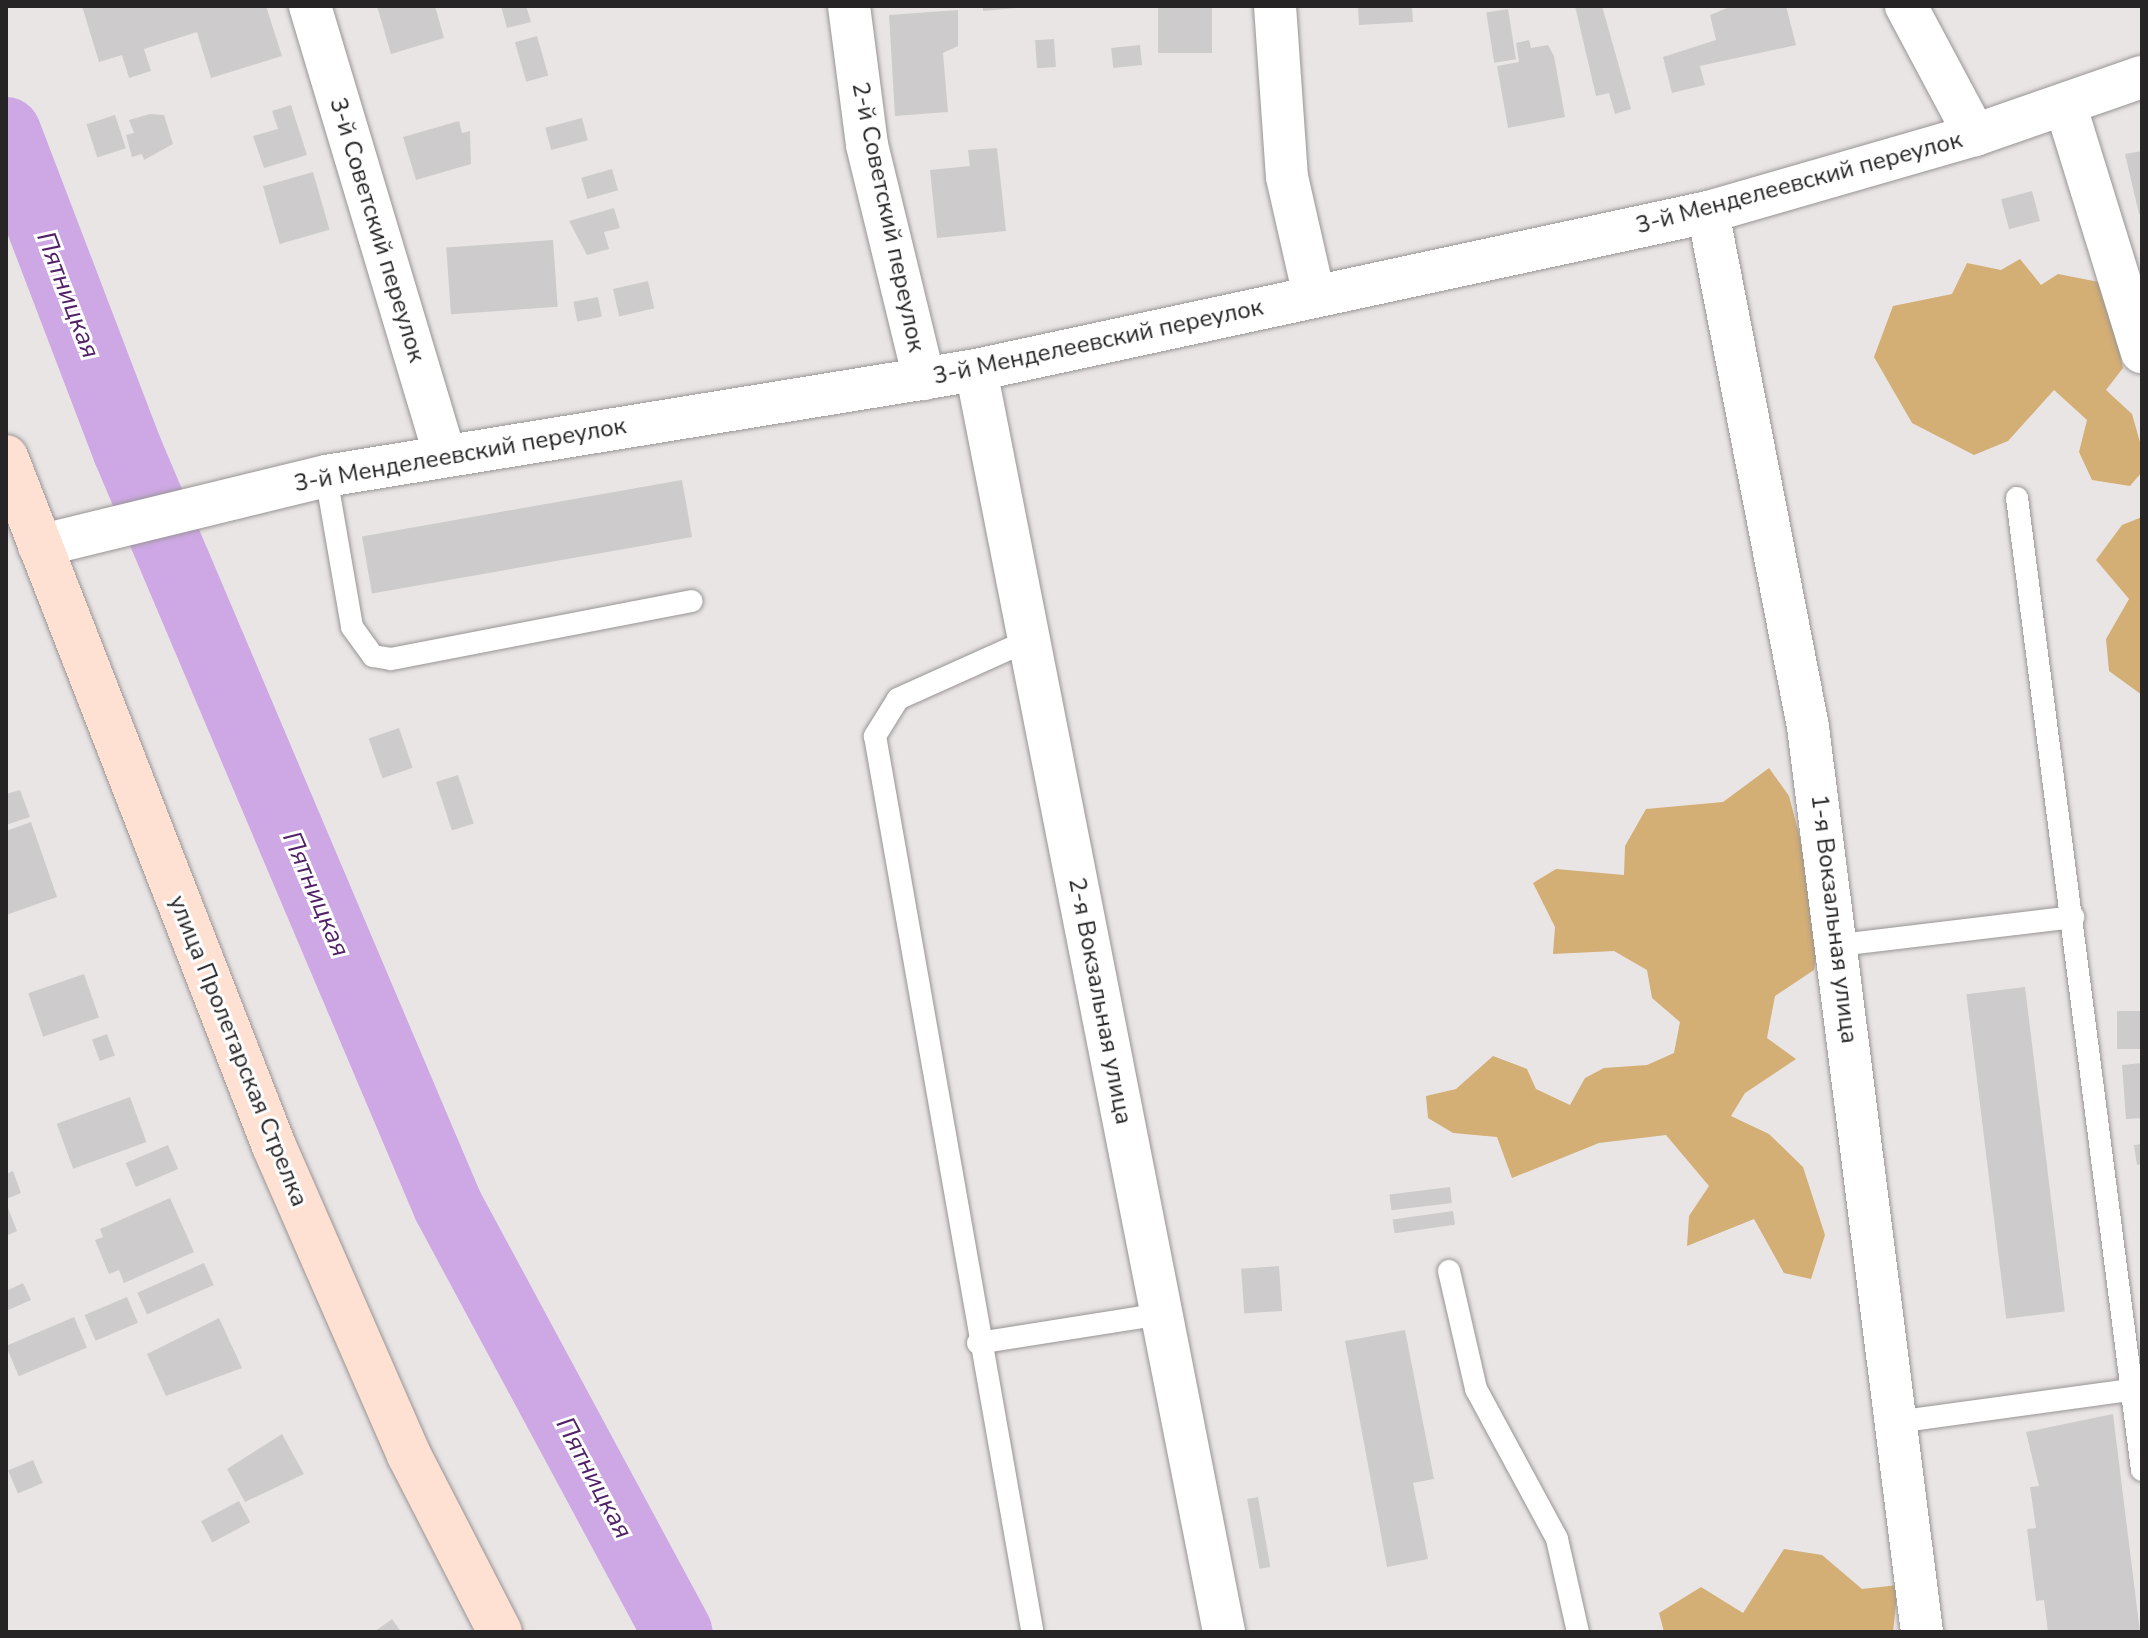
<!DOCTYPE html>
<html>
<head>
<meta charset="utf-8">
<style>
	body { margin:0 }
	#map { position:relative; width:2148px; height:1638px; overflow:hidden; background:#eae5e5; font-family:"Nunito Sans",sans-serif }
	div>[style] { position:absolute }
	.green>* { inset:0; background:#d3ae75 }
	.river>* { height:70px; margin:-35px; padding:0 35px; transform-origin:35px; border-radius:35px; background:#cda8e4 }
	.building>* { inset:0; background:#cecbcc; transform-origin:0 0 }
	.roads { filter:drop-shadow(0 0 2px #989495) drop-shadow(0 0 2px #989495) }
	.lane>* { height:22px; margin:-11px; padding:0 11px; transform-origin:11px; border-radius:11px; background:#fff }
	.street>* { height:42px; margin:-21px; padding:0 21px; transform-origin:21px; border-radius:21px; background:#fff }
	.secondary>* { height:44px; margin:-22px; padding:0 22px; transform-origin:22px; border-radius:22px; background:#fee1d3 }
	span { translate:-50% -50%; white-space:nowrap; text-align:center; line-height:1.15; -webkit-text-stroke:6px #fff; paint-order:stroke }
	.street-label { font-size:24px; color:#262424 }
	.water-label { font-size:26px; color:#502167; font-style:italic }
	.frame { position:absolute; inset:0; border:8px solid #262424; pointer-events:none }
</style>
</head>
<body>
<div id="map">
	<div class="green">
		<div style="clip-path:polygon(2020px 259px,2041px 285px,2058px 274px,2104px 283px,2123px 368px,2106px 390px,2132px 414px,2142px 449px,2142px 472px,2130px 486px,2092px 480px,2079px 452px,2087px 420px,2054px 390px,2008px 441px,1974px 455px,1912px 423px,1874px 357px,1893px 306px,1952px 294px,1967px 263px,2001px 270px)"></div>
		<div style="clip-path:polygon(2142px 517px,2140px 576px,2142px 695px,2109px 671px,2106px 639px,2129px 599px,2096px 560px,2122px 525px)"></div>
		<div style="clip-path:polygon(1769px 768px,1789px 796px,1822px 922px,1814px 970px,1775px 996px,1767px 1038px,1796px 1059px,1745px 1093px,1731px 1116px,1769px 1134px,1803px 1167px,1825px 1235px,1811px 1279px,1784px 1273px,1754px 1219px,1687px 1246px,1689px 1216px,1709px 1186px,1666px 1135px,1599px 1143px,1512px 1178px,1497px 1137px,1453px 1133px,1428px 1118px,1426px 1096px,1456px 1089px,1493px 1056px,1527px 1069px,1536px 1089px,1570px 1105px,1585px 1078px,1604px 1068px,1647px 1065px,1674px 1053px,1680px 1022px,1652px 998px,1647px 970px,1614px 951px,1553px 954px,1555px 927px,1533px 883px,1556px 869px,1624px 875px,1625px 846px,1646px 809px,1723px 802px)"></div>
		<div style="clip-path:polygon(1784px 1549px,1822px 1555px,1862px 1589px,1898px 1585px,1893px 1632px,1664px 1632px,1659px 1613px,1701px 1587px,1743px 1613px)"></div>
	</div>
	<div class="river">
		<div style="left:6px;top:132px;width:339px;rotate:69.1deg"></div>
		<div style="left:127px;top:449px;width:822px;rotate:67.02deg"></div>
		<div style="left:448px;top:1206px;width:484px;rotate:61.7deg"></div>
	</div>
	<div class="building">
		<div style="clip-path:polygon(82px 6px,266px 6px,282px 56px,211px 78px,197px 32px,144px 49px,151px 71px,129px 78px,122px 55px,99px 62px)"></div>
		<div style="clip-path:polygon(377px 6px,435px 6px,444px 38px,391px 54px)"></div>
		<div style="clip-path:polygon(501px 6px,526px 6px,531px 22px,507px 28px)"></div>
		<div style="clip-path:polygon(983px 6px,1017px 6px,1017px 8px,983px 11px)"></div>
		<div style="left:1158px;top:6px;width:54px;height:47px"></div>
		<div style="clip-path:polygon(1358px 6px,1412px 6px,1413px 22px,1359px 25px)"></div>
		<div style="clip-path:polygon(1575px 6px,1602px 6px,1631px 109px,1615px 114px,1609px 93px,1596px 96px)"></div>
		<div style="clip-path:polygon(1732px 6px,1786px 6px,1796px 45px,1700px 66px,1705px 85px,1672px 93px,1663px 57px,1716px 40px,1710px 15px)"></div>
		<div style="left:1508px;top:9px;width:51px;height:22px;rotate:81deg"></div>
		<div style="clip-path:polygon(958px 10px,958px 46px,943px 53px,948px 112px,895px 116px,889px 15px)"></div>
		<div style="left:537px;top:36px;width:41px;height:23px;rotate:74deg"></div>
		<div style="left:1054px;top:39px;width:28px;height:19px;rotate:86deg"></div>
		<div style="clip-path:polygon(1529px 40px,1531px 48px,1548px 45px,1554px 56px,1565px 117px,1508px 128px,1497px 66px,1519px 62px,1516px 43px)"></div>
		<div style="left:1140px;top:45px;width:20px;height:29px;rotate:84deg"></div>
		<div style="clip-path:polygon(291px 105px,307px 155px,264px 168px,253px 136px,278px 129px,272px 111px)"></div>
		<div style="clip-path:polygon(150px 114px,164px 115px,173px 144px,144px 160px,142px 154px,132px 157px,126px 135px,134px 133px,129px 120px)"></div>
		<div style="left:115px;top:115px;width:35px;height:30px;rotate:72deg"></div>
		<div style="left:582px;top:118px;width:23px;height:38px;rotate:75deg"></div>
		<div style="clip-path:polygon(459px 121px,462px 133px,470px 131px,471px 164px,416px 180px,403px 137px)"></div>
		<div style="clip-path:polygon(997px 148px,1006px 231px,937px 238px,930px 170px,970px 166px,968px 150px)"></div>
		<div style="clip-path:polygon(2142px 151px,2142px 214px,2139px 214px,2125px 154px)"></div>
		<div style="left:612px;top:169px;width:22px;height:32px;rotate:74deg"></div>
		<div style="left:313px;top:172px;width:60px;height:52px;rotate:74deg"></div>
		<div style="left:2032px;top:191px;width:31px;height:32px;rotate:75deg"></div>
		<div style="clip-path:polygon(614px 208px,620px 228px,604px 232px,609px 249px,587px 255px,569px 221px)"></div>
		<div style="left:553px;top:240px;width:67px;height:107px;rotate:86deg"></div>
		<div style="left:648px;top:281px;width:28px;height:36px;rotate:77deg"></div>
		<div style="left:598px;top:297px;width:20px;height:25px;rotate:79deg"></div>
		<div style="left:682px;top:480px;width:58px;height:325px;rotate:80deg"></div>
		<div style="left:399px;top:728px;width:42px;height:32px;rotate:71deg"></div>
		<div style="left:458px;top:775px;width:51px;height:23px;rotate:72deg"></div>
		<div style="clip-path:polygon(20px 790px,30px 817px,6px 825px,6px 794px)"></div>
		<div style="clip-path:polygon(31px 822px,57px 897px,6px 915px,6px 831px)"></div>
		<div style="left:84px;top:974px;width:46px;height:59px;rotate:71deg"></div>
		<div style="left:2025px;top:987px;width:327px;height:59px;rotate:83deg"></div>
		<div style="left:2142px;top:1011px;width:38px;height:25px;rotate:90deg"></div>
		<div style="left:107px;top:1034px;width:23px;height:16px;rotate:70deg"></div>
		<div style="clip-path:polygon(2142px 1063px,2142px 1118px,2126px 1119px,2122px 1065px)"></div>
		<div style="left:130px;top:1097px;width:48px;height:78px;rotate:70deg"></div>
		<div style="clip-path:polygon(2142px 1144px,2142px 1164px,2137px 1165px,2134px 1145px)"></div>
		<div style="left:168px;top:1145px;width:26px;height:46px;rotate:67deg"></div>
		<div style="clip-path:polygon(13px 1171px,21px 1193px,6px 1199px,6px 1174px)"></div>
		<div style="left:1450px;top:1187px;width:16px;height:61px;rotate:83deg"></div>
		<div style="clip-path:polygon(170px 1198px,194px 1252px,124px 1283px,119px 1270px,109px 1274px,95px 1240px,103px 1237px,100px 1229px)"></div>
		<div style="clip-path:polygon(6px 1203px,17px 1231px,6px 1236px)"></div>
		<div style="left:1453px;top:1211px;width:14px;height:61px;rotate:82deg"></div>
		<div style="left:204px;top:1263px;width:24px;height:73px;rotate:66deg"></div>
		<div style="left:1279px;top:1266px;width:45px;height:38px;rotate:86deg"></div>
		<div style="clip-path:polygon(23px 1283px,31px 1300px,6px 1311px,6px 1291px)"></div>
		<div style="left:127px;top:1297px;width:28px;height:46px;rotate:67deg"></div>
		<div style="left:74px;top:1317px;width:33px;height:74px;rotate:67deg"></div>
		<div style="clip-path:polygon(219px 1318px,242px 1368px,166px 1396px,147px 1354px)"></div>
		<div style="clip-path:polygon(1405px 1330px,1434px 1479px,1413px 1483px,1428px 1559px,1387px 1567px,1345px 1341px)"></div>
		<div style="clip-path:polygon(2113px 1414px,2140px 1632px,2048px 1632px,2044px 1600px,2036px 1601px,2027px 1529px,2036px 1528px,2030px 1487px,2039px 1486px,2026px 1432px)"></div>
		<div style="clip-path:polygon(282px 1434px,304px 1474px,245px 1502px,227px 1469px)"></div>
		<div style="left:33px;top:1460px;width:25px;height:27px;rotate:67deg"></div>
		<div style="left:1258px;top:1497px;width:71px;height:11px;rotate:80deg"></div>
		<div style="left:239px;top:1501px;width:24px;height:43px;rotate:62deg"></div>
		<div style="clip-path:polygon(392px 1619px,401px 1632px,374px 1632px)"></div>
	</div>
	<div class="roads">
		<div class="lane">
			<div style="left:326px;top:476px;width:153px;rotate:80.2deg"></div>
			<div style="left:352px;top:627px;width:36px;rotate:54deg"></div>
			<div style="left:373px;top:656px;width:18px;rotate:9deg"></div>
			<div style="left:391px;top:659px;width:306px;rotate:-10.9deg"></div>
			<div style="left:2017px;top:498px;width:980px;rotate:82.67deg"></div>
			<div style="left:1029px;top:640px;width:144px;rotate:155.8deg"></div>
			<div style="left:898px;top:699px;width:44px;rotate:121.9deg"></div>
			<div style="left:875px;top:736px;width:907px;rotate:80.03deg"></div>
			<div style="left:1839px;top:945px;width:236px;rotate:-6.8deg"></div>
			<div style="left:1449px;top:1271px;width:121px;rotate:77.1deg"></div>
			<div style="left:1476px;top:1389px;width:170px;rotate:61.6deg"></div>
			<div style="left:1557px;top:1539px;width:95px;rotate:77.3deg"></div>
			<div style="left:978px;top:1343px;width:185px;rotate:-9deg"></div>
			<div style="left:1896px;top:1422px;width:237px;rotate:-7.8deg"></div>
		</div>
		<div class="street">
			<div style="left:310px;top:6px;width:468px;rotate:73.3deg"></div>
			<div style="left:849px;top:6px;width:140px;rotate:82.6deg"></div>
			<div style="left:867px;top:145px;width:241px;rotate:76.3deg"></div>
			<div style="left:1275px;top:6px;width:171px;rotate:86deg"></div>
			<div style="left:1287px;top:177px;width:122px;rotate:77.2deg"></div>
			<div style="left:1906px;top:6px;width:146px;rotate:61.9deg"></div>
			<div style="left:2065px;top:104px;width:260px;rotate:72.8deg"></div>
			<div style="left:1708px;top:212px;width:525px;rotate:79.01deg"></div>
			<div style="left:1808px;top:727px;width:912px;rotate:82.82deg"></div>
			<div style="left:976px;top:370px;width:1286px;rotate:78.88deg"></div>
			<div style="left:39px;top:546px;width:295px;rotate:-13.7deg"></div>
			<div style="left:326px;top:476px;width:659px;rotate:-9.26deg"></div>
			<div style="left:976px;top:370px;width:749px;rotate:-12.18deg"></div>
			<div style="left:1708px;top:212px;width:278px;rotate:-16.1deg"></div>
			<div style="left:1975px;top:135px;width:177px;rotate:-19.2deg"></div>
		</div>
		<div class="secondary">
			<div style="left:6px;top:457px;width:739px;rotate:68.75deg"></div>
			<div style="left:274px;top:1146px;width:337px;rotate:66.4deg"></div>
			<div style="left:409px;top:1455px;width:199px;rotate:62.8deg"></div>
		</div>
	</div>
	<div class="street-label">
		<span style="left:1799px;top:183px;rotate:-15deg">3-й Менделеевский переулок</span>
		<span style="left:888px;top:217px;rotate:78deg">2-й Советский переулок</span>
		<span style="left:377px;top:230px;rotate:73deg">3-й Советский переулок</span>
		<span style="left:1098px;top:342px;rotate:-12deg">3-й Менделеевский переулок</span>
		<span style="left:460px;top:455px;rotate:-10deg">3-й Менделеевский переулок</span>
		<span style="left:1834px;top:919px;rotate:83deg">1-я Вокзальная улица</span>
		<span style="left:1100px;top:1001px;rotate:79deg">2-я Вокзальная улица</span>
		<span style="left:238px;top:1051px;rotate:68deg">улица Пролетарская Стрелка</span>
	</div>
	<div class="water-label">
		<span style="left:68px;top:295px;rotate:69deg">Пятницкая</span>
		<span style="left:316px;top:894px;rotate:67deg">Пятницкая</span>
		<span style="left:594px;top:1478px;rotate:62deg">Пятницкая</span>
	</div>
	<div class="frame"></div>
</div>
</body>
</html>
